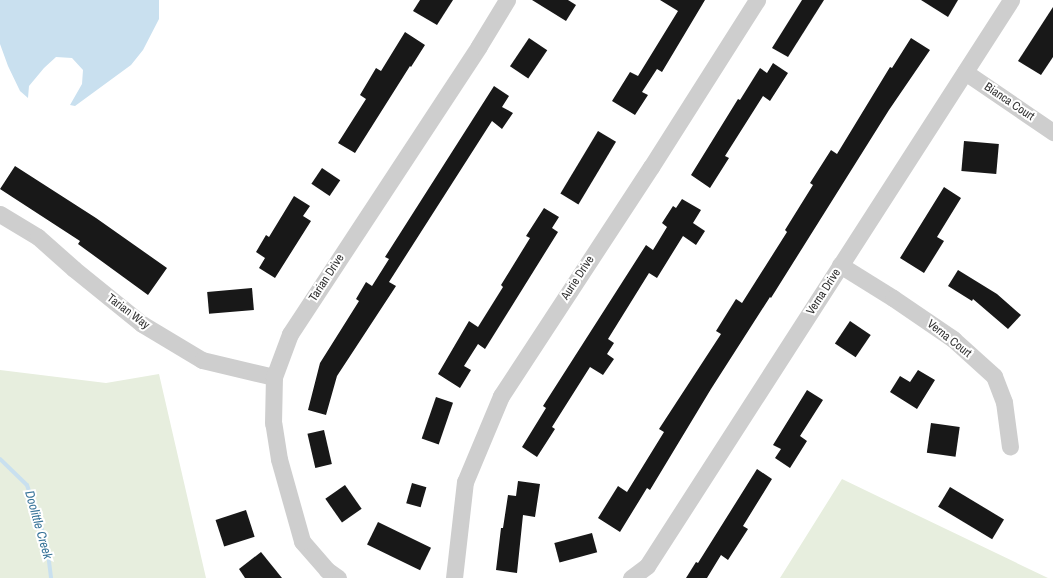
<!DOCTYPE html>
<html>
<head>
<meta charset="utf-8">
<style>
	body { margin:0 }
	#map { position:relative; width:1053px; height:578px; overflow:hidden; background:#fff; font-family:"Archivo Narrow",sans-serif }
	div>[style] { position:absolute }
	.green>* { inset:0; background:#e7eede }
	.water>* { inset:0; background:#c9e0ef }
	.stream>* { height:4px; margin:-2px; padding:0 2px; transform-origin:2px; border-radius:2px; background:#c9e0ef }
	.building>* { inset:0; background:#181818; transform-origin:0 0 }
	.minor>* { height:17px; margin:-8.5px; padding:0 8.5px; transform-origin:8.5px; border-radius:8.5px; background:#cecece }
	span { translate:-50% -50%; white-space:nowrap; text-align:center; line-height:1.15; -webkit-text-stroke:4px #fff; paint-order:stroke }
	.street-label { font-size:12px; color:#313131 }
	.water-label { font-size:13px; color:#387499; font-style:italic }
</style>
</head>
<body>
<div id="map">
	<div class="green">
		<div style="clip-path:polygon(0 370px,106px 383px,159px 374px,206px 578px,0 578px)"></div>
		<div style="clip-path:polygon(842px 479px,898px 506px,1048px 578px,780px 578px)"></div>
	</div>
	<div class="water">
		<div style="clip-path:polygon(0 0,159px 0,159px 19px,143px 50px,131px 65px,75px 106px,70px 105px,82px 84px,83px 70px,72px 58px,56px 57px,44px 68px,29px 86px,28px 98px,20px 91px,8px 66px,0 44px)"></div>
	</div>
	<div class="stream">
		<div style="left:0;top:459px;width:37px;rotate:44deg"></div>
		<div style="left:27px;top:485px;width:63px;rotate:71.6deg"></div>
		<div style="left:47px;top:545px;width:33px;rotate:83deg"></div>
	</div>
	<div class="building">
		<div style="clip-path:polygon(420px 0,453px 0,437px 25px,413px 11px)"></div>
		<div style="clip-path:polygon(532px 0,568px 0,576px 5px,566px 21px)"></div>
		<div style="clip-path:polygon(660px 0,705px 0,662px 72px,657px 69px,642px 92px,648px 95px,635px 115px,612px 101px,630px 72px,638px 76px,678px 11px)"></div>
		<div style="clip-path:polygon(802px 0,824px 0,788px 57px,772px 48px)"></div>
		<div style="clip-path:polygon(921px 0,958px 0,948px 17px)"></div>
		<div style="clip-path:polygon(1053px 7px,1053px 57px,1041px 75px,1018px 61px)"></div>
		<div style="clip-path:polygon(405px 32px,425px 45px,411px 67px,410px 66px,355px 153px,338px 143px,366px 99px,360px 95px,376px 68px,381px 71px)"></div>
		<div style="left:529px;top:38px;width:22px;height:34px;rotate:34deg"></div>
		<div style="clip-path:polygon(911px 38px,930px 50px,889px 110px,771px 298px,770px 297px,711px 389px,650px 490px,647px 488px,620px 532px,598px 518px,618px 486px,627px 492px,664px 432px,659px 429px,721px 334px,716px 331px,736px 299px,742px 303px,787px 232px,785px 230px,813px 185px,810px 183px,831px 150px,837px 154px,890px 67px,892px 68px)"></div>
		<div style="clip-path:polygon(773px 63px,788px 73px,770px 101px,763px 96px,725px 156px,729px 158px,710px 188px,691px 175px,738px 99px,740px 100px,760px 68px,767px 73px)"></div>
		<div style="clip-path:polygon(494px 86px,509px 96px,502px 107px,513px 113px,502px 129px,492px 121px,389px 282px,396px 286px,337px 376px,326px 415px,308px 410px,320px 363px,359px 301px,356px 299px,366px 282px,372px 286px,389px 259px,385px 257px)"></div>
		<div style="left:598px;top:131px;width:21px;height:73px;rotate:31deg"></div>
		<div style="left:964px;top:141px;width:35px;height:30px;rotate:5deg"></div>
		<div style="clip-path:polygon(15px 166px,96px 218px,167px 268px,148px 295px,78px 244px,80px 241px,0 189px)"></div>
		<div style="left:322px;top:168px;width:22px;height:19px;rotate:34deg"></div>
		<div style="clip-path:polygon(944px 187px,961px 198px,937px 237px,944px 241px,924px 273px,900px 258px)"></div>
		<div style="clip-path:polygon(294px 196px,310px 206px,303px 216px,311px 221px,275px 278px,259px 268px,265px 258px,256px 252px,266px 235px,269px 237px)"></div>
		<div style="clip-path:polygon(682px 199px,701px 210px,693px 223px,705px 231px,696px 245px,683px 236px,657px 278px,649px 273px,608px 339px,614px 343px,607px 354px,614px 359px,603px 375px,590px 367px,552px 427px,555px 429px,537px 457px,522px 447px,546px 408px,543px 406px,646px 245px,653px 250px,667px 227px,662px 223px,673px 206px,676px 208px)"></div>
		<div style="clip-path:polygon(544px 208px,559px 217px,552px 228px,558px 232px,485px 349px,478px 344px,464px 366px,471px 370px,460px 388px,438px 374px,469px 321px,478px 327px,503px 287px,501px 285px,530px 238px,526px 236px)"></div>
		<div style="clip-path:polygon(958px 270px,997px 294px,1021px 315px,1008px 329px,973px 299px,972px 301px,948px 286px)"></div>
		<div style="left:252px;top:288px;width:22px;height:45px;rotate:85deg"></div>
		<div style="left:850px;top:321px;width:25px;height:27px;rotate:34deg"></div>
		<div style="clip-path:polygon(918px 370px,935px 380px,917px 409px,890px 392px,900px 376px,910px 382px)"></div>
		<div style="clip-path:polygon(807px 390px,823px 400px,800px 436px,807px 441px,790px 468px,775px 458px,781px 449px,773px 445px)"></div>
		<div style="left:436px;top:397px;width:18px;height:44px;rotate:19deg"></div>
		<div style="left:931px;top:423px;width:29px;height:30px;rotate:8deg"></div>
		<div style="left:324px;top:430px;width:35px;height:17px;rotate:77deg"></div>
		<div style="clip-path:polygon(757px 469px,772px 479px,743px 526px,748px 529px,728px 560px,721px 555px,707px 578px,686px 578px,696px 562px,698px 563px)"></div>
		<div style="clip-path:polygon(518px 481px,540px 484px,535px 517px,523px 515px,517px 573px,496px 570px,501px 528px,503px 528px,508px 495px,516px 496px)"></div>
		<div style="left:412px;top:483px;width:15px;height:21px;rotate:16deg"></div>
		<div style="left:345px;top:485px;width:29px;height:24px;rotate:55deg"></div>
		<div style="left:950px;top:487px;width:63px;height:23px;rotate:31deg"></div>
		<div style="left:246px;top:510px;width:28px;height:32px;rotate:72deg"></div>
		<div style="left:378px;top:522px;width:59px;height:25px;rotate:26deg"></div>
		<div style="left:592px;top:533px;width:20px;height:39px;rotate:75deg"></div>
		<div style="clip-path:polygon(261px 552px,282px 578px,245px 578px,239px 569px)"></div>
	</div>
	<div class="minor">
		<div style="left:965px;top:72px;width:107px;rotate:34.3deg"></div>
		<div style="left:0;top:214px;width:44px;rotate:31.2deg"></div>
		<div style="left:38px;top:237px;width:48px;rotate:41.6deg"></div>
		<div style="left:74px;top:269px;width:87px;rotate:39deg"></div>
		<div style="left:142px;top:324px;width:70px;rotate:31deg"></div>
		<div style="left:202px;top:360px;width:74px;rotate:13.3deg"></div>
		<div style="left:840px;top:265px;width:62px;rotate:31.9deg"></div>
		<div style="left:893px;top:298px;width:73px;rotate:34.3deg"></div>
		<div style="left:953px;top:339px;width:55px;rotate:42.1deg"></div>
		<div style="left:994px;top:376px;width:28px;rotate:69deg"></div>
		<div style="left:1004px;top:402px;width:45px;rotate:82.4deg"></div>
		<div style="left:338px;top:578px;width:14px;rotate:-144deg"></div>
		<div style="left:327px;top:570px;width:38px;rotate:-131deg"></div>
		<div style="left:302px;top:541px;width:85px;rotate:-105.7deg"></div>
		<div style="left:279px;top:459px;width:36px;rotate:-99deg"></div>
		<div style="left:273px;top:423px;width:46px;rotate:-88.8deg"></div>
		<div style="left:274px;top:377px;width:46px;rotate:-69.6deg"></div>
		<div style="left:290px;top:334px;width:344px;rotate:-56.7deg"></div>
		<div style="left:479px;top:46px;width:54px;rotate:-58.7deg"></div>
		<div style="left:454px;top:578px;width:97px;rotate:-83.5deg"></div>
		<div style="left:465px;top:482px;width:93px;rotate:-67.3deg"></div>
		<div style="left:501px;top:396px;width:274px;rotate:-56.8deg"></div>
		<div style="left:651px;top:167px;width:198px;rotate:-57.6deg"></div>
		<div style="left:631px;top:578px;width:20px;rotate:-37deg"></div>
		<div style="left:647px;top:566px;width:673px;rotate:-57.25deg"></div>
	</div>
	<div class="street-label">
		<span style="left:1009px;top:102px;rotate:34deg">Bianca Court</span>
		<span style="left:327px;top:278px;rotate:-57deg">Tarian Drive</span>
		<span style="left:578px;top:278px;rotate:-57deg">Aurie Drive</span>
		<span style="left:824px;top:292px;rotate:-57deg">Verna Drive</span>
		<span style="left:128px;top:312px;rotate:37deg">Tarian Way</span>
		<span style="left:949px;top:339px;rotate:38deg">Verna Court</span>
	</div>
	<div class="water-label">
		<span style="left:38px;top:525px;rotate:74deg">Doolittle Creek</span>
	</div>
</div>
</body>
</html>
